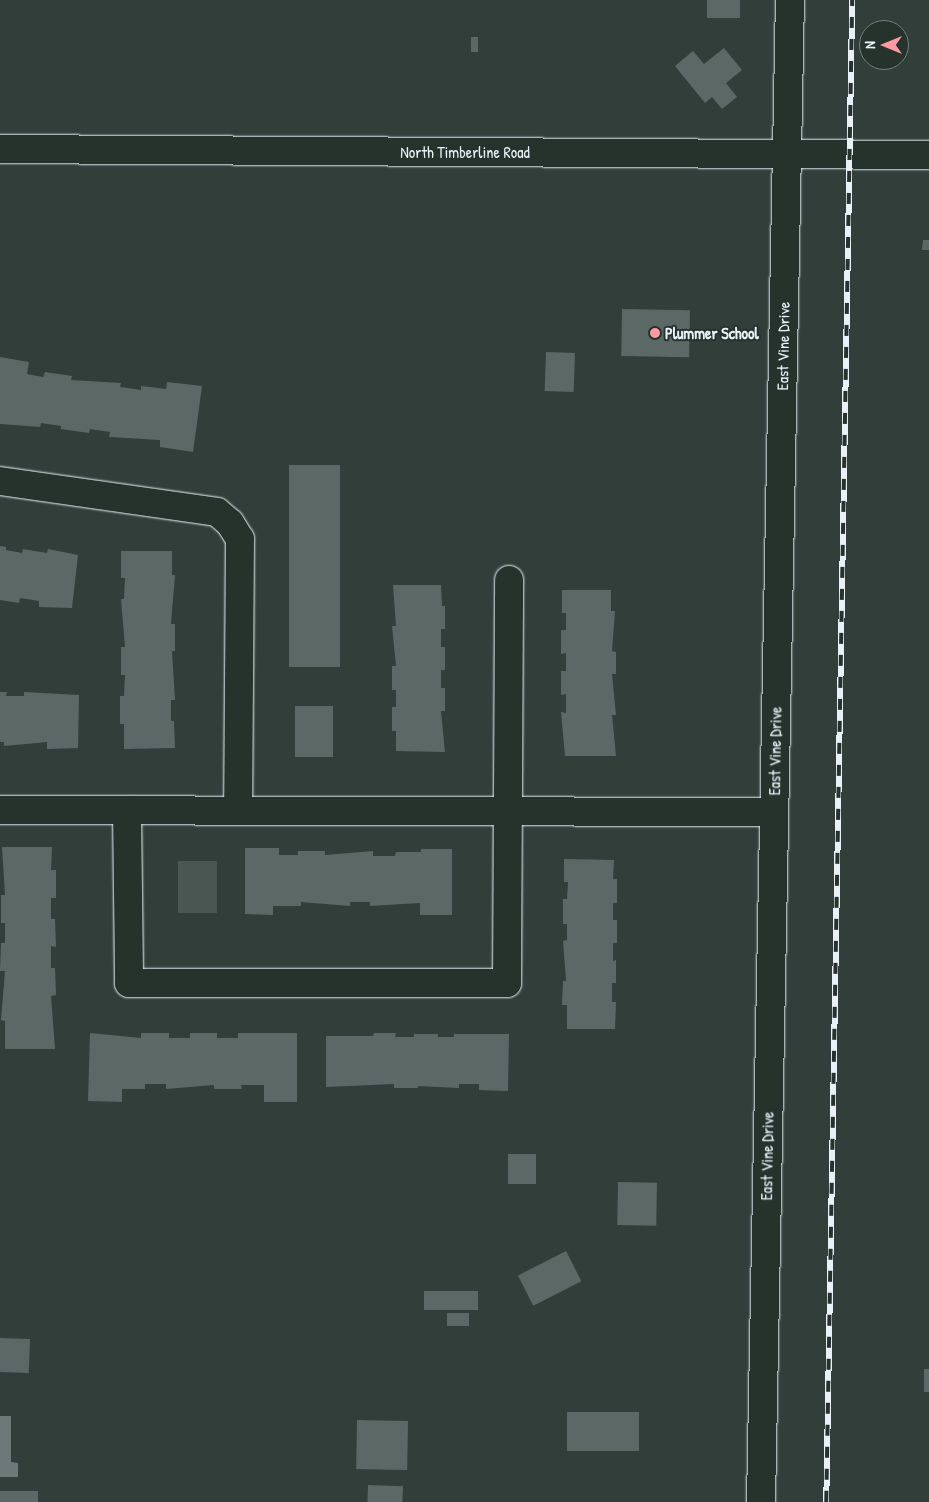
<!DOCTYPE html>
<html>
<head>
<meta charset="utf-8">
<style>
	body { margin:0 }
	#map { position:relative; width:929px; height:1502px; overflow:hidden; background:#323e39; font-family:"Patrick Hand",sans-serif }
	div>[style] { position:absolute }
	.green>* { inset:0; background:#495651; transform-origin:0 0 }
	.water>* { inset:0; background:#6d7978 }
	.building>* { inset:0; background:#5c6865; transform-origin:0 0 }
	.roads { filter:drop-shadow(0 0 1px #e8f1f8) drop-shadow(0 0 1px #e8f1f8) }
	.minor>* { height:28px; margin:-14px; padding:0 14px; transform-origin:14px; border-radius:14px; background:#26332d }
	.major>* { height:28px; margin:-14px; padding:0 14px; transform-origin:14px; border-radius:14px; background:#26332d }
	.rail>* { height:5.5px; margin-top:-2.75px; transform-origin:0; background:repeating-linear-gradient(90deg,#26332d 0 11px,#e8f1f8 0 22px); box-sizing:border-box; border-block:1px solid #e8f1f8 }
	.dots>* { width:14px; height:14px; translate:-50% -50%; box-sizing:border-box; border:2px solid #26332d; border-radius:50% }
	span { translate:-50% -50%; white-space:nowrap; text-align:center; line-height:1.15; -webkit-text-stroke:4px #26332d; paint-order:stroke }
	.street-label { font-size:16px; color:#e8f1f8 }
	.poi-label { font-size:16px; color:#e8f1f8; font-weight:700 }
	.left { translate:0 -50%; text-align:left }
	.north { position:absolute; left:859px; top:20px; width:50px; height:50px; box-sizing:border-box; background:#26332d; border:1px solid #747f7e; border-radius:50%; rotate:270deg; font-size:14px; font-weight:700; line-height:20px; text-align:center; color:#e8f1f8 }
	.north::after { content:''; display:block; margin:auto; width:18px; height:22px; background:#ff9aa2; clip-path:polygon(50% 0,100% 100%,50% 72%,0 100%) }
</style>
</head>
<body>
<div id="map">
	<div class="green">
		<div style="left:178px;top:861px;width:39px;height:52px"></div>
	</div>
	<div class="water">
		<div style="clip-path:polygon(0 1416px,11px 1416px,11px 1462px,18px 1463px,18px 1477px,0 1477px)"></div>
	</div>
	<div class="building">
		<div style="left:707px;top:0;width:33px;height:18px"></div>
		<div style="left:471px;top:37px;width:7px;height:15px"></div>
		<div style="clip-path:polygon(724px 48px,742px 70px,726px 83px,737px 97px,722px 109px,712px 97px,705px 103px,675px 66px,693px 51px,704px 64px)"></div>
		<div style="clip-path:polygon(923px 240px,929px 240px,929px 250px,922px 250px)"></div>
		<div style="left:622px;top:309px;width:68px;height:47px;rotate:1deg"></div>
		<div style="left:546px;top:352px;width:29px;height:39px;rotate:2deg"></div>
		<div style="clip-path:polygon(0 357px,29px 362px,27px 374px,43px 377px,45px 372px,72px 376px,71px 380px,121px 383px,120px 387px,141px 390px,141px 386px,166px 389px,167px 382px,202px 386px,193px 452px,160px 447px,160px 440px,109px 437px,110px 432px,90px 429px,89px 433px,61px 429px,61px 426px,41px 423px,40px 427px,0 424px)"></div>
		<div style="left:289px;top:465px;width:51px;height:202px"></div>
		<div style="clip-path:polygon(0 546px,6px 547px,6px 550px,22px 553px,23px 549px,47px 553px,48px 549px,78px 555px,72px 608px,39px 607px,39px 601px,20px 598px,19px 603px,0 600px)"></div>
		<div style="clip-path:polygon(121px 551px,172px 551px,172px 575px,175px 575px,171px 624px,175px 624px,175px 651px,172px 651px,175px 700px,171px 700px,171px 721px,174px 721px,175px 748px,124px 749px,124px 724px,120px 724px,120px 696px,124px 696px,125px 675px,121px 675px,121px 647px,125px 647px,121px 599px,124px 599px,125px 578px,121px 578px)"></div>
		<div style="clip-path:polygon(393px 585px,441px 585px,442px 606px,445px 606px,445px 629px,441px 629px,441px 647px,445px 647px,445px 670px,441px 670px,441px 688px,445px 688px,445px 711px,441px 711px,445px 752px,396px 751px,396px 731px,392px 731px,392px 707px,396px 707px,396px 690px,392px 690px,392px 666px,396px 666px,392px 626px,396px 626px)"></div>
		<div style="clip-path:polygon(562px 590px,611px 590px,611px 611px,615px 611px,612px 651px,616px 652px,616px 674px,612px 674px,616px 715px,612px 715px,616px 756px,565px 756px,561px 712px,566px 713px,566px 694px,561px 695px,561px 671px,566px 671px,566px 653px,561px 654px,561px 630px,566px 630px,566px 613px,562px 613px)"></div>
		<div style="clip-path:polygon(0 692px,7px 692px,6px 696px,24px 696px,24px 692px,79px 695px,78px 748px,47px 749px,47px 742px,4px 746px,4px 742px,0 742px)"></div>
		<div style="left:295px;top:706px;width:38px;height:51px"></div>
		<div style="clip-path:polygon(2px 847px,52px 847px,51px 870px,56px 870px,56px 898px,51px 898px,51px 919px,55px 919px,56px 947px,51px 946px,51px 968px,55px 968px,56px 995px,51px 996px,55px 1049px,5px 1049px,5px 1021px,1px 1020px,5px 971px,0 971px,1px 943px,5px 943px,5px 923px,1px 923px,1px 895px,5px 895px)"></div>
		<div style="clip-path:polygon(245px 848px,279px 848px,279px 855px,298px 855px,298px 851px,325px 851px,325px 855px,373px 851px,373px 856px,395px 856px,396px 852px,421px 852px,421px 849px,452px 849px,452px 915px,420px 915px,420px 903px,370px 906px,370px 902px,350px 902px,350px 906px,301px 902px,301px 906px,273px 906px,273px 915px,245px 914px)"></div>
		<div style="clip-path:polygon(564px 859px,614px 860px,613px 879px,617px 879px,617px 903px,613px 903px,613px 920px,617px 920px,617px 943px,613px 943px,613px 961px,616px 960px,616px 983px,612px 983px,612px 1002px,616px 1002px,615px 1029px,567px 1029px,567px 1005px,562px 1005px,563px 981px,566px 981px,563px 941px,567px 940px,567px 924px,563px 924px,563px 899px,567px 899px,568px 882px,564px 882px)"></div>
		<div style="clip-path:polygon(90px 1033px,141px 1038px,141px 1033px,169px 1033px,169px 1038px,190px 1038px,190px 1033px,217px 1033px,217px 1038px,238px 1038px,238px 1033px,297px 1033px,297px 1102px,264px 1102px,264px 1085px,241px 1085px,242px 1089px,214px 1089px,214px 1085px,166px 1089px,166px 1084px,145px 1084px,145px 1089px,122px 1089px,122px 1102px,88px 1101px)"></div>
		<div style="clip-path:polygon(374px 1033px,396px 1033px,395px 1037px,414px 1037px,414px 1034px,438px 1034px,438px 1037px,454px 1037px,454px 1034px,509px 1034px,508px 1091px,479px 1090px,479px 1084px,459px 1084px,459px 1088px,418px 1086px,418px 1088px,394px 1088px,394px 1084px,326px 1087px,326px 1036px,373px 1036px)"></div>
		<div style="left:508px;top:1154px;width:28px;height:30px"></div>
		<div style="left:618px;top:1182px;width:39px;height:43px;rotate:1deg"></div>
		<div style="left:566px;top:1251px;width:34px;height:54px;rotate:63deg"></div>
		<div style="left:424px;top:1291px;width:54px;height:19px"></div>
		<div style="left:447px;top:1313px;width:22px;height:13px"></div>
		<div style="left:0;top:1338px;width:30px;height:34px;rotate:2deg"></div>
		<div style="left:924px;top:1369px;width:5px;height:23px"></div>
		<div style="left:567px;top:1412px;width:72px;height:39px"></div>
		<div style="left:357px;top:1420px;width:51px;height:49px;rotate:1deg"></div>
		<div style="left:368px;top:1485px;width:35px;height:17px;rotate:2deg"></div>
		<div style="left:0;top:1491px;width:38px;height:11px"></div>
	</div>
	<div class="roads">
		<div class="minor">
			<div style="left:787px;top:153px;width:153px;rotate:-88.9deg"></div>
			<div style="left:0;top:481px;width:219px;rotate:8.1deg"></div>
			<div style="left:217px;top:512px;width:17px;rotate:40deg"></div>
			<div style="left:230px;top:523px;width:19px;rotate:58deg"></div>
			<div style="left:240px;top:539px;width:272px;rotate:90.4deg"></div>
			<div style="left:0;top:810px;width:774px;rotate:0.15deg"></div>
			<div style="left:127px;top:810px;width:173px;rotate:89.3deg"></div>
			<div style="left:129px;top:983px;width:378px"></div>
			<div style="left:507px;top:983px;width:403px;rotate:-89.7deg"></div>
		</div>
		<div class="major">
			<div style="left:0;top:149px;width:929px;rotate:0.37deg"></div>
			<div style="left:761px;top:1502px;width:1349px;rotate:-88.9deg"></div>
		</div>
	</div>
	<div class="rail">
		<div style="left:826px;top:1502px;width:1502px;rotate:-89.01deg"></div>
	</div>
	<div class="dots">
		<div style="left:655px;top:333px;background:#ff9aa2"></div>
	</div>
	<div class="street-label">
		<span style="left:465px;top:152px">North Timberline Road</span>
		<span style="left:783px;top:346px;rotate:-89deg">East Vine Drive</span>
		<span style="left:775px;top:751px;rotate:-89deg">East Vine Drive</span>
		<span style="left:767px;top:1156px;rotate:-89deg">East Vine Drive</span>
	</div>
	<div class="poi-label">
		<span class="left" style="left:665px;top:333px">Plummer School</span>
	</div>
	<div class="north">N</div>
</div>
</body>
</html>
